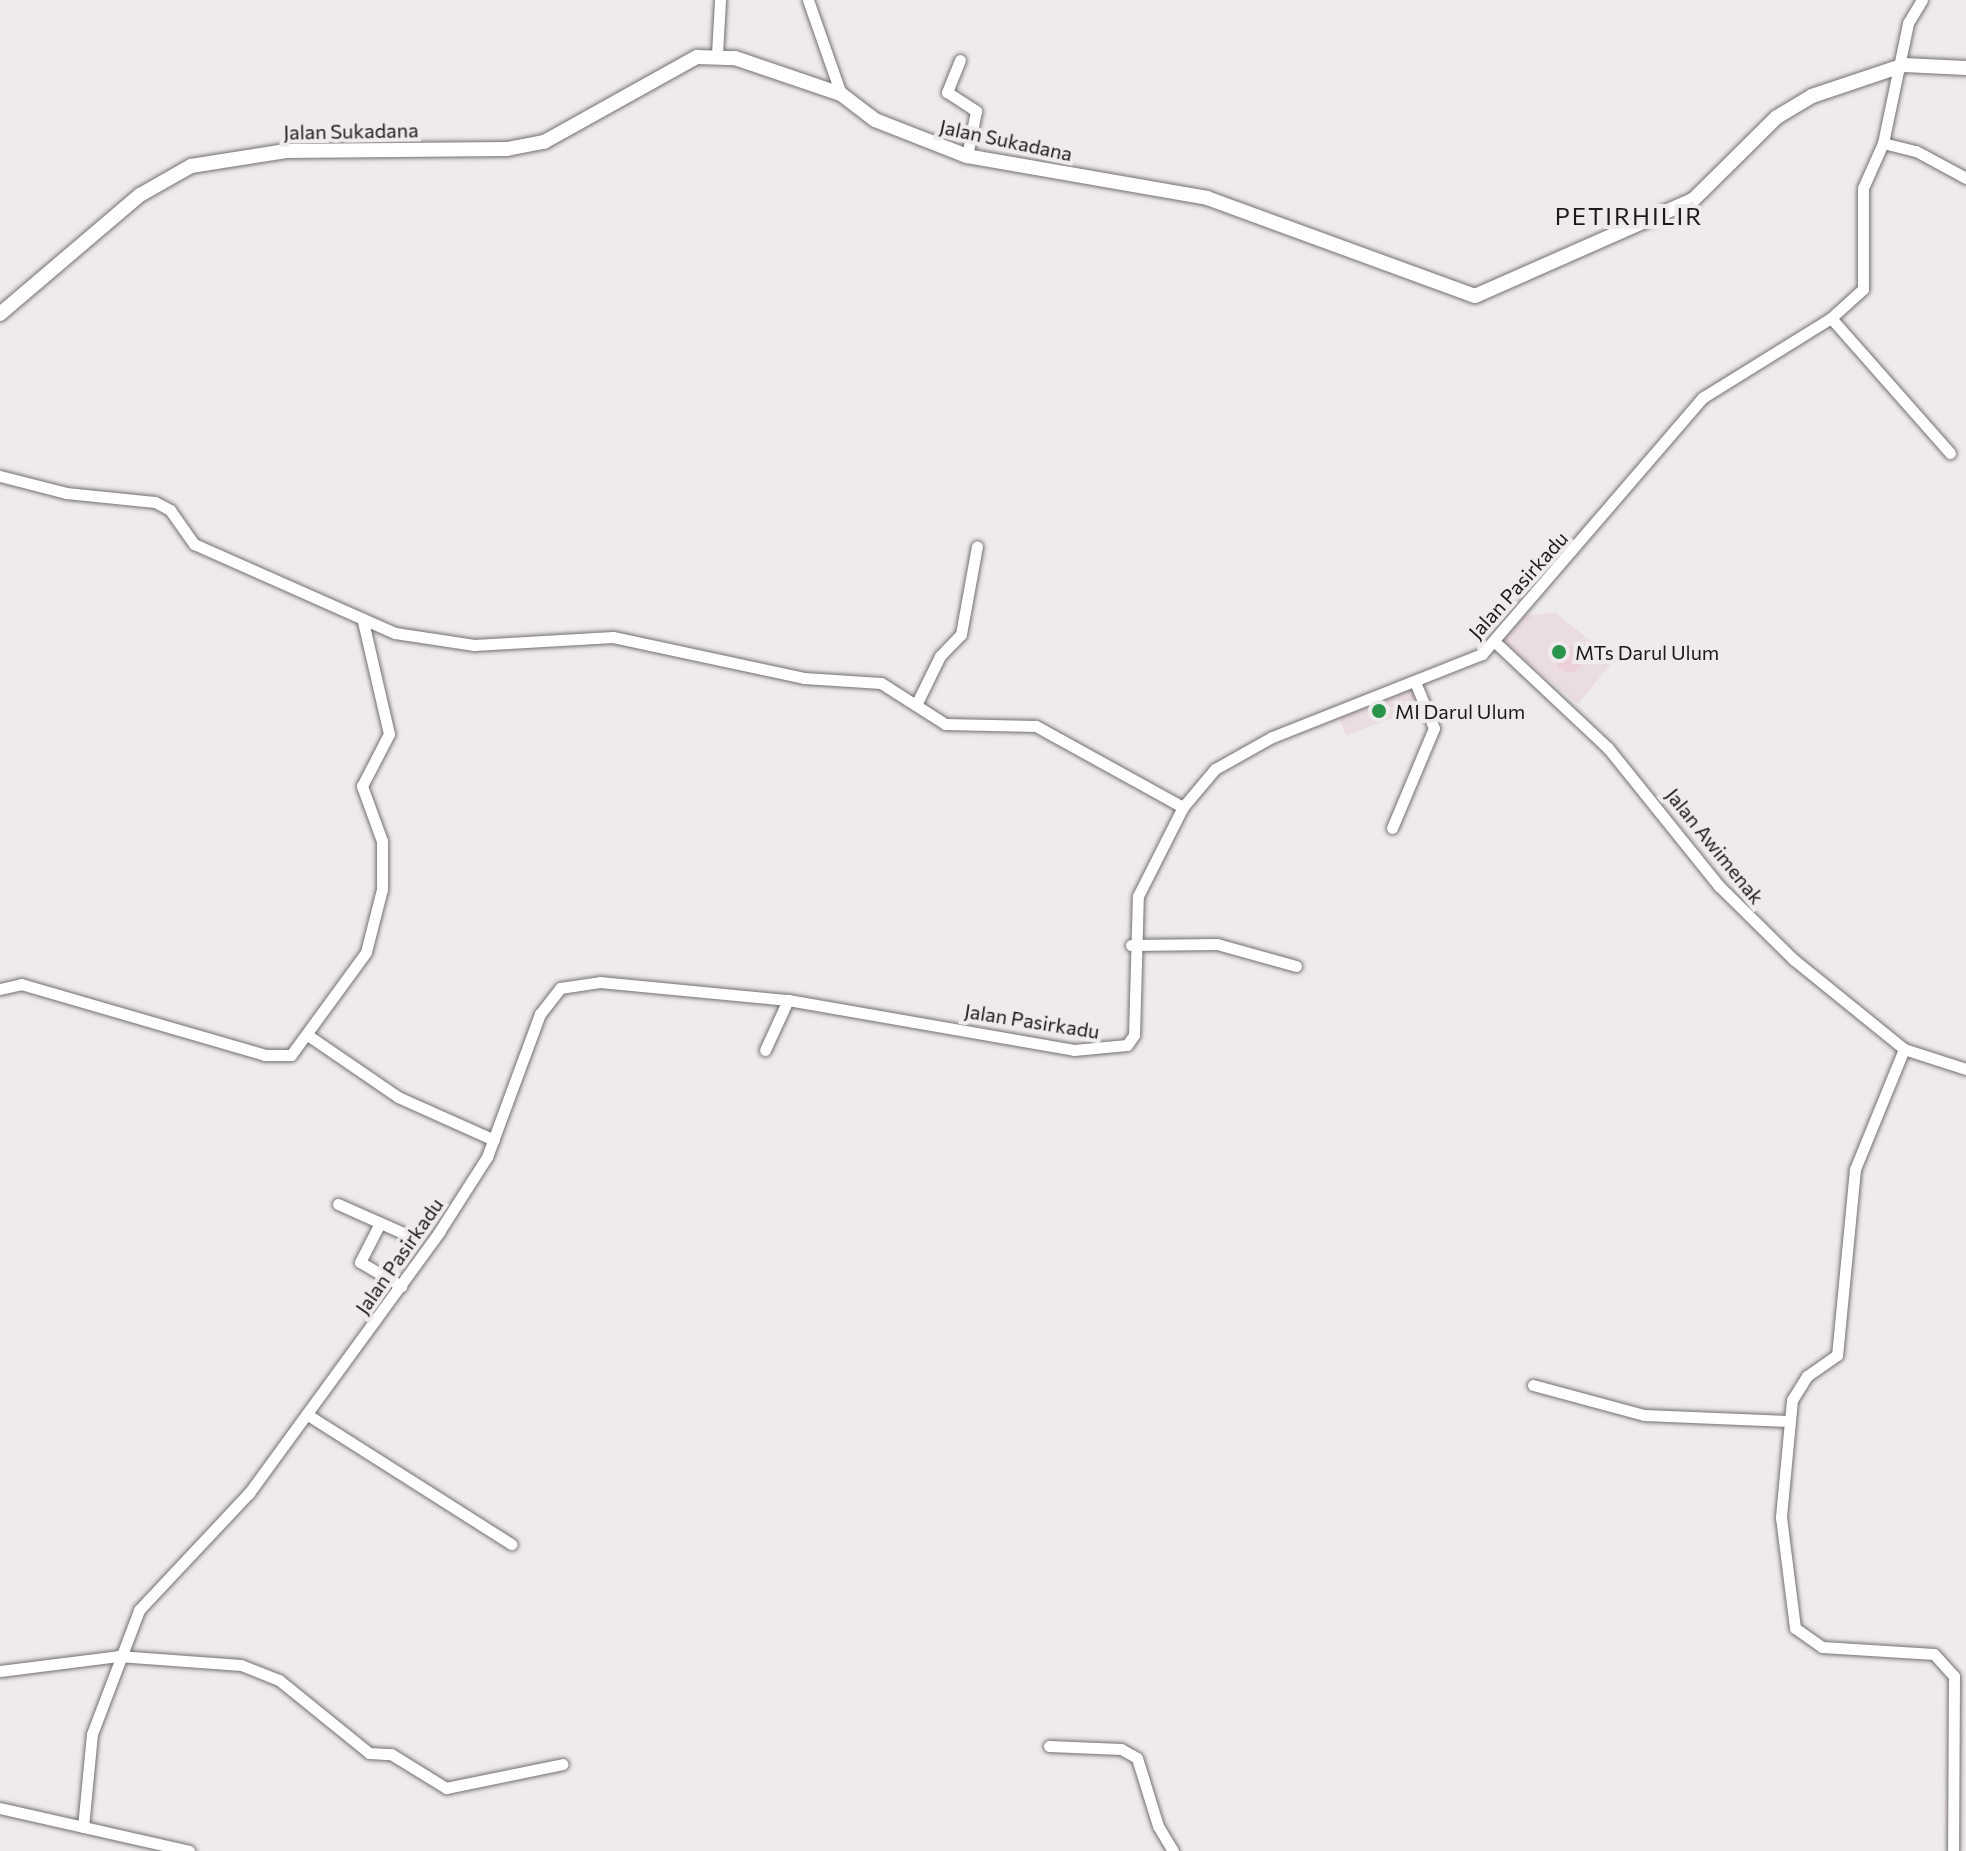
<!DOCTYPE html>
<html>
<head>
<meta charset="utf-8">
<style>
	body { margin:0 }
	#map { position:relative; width:1966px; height:1851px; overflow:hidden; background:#efeaeb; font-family:Commissioner,sans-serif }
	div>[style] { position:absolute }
	.built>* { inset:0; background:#ebdce0; transform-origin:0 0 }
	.green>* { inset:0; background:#ecd1d8 }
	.round { border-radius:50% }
	.roads { filter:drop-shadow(0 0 2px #746f71) drop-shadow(0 0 2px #746f71) }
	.street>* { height:11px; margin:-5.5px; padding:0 5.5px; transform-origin:5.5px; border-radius:5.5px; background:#fff }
	.secondary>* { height:14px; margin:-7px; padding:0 7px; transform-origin:7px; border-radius:7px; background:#fff }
	.dots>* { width:22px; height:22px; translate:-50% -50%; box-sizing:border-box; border:4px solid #efeaeb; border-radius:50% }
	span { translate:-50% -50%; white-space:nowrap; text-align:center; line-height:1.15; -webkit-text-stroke:8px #efeaeb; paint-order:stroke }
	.street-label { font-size:20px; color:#1b1919 }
	.poi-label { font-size:20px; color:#1b1919 }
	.left { translate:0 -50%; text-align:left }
	.quarter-label { font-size:24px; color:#1b1919; letter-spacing:2px }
</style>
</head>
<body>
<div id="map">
	<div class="built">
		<div style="clip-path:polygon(1556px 613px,1614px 660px,1578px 704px,1503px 641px,1522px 615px)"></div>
		<div style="left:1412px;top:687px;width:22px;height:79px;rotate:69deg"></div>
	</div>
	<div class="green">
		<div class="round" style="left:1556px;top:646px;width:26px;height:26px"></div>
	</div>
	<div class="roads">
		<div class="street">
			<div style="left:808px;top:0;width:100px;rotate:70.7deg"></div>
			<div style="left:717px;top:54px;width:54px;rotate:-86.8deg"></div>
			<div style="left:960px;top:60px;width:35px;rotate:112deg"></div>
			<div style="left:947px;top:92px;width:35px;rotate:33deg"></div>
			<div style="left:976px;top:111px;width:46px;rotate:101.3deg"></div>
			<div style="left:1883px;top:143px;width:34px;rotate:14deg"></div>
			<div style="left:1916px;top:151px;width:57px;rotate:28.4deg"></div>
			<div style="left:1831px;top:318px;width:180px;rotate:48.6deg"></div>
			<div style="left:0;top:476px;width:68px;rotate:14.4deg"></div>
			<div style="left:66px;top:493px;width:89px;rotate:5.8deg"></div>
			<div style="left:155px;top:502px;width:17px;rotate:28deg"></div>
			<div style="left:170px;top:510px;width:42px;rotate:54.8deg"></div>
			<div style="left:194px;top:544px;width:220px;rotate:23.9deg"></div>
			<div style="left:395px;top:633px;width:80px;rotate:8.6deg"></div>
			<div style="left:474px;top:645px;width:139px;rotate:-3.3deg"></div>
			<div style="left:613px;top:637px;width:195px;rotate:12.1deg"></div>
			<div style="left:804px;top:678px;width:77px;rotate:3.7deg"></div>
			<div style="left:881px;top:683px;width:76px;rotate:32.6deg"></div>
			<div style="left:945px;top:724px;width:91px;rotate:1.3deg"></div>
			<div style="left:1036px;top:726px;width:168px;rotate:28.9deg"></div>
			<div style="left:1495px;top:642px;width:155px;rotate:43.2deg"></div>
			<div style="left:1608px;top:748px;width:177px;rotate:51.2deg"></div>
			<div style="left:1719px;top:886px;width:104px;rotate:44.6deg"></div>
			<div style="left:1793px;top:959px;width:143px;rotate:39deg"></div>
			<div style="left:1904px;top:1049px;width:65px;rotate:17.9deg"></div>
			<div style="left:916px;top:705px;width:55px;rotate:-63.9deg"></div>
			<div style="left:940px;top:656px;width:30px;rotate:-46deg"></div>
			<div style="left:961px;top:634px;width:89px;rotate:-79.7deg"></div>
			<div style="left:1392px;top:828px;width:108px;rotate:-67.2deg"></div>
			<div style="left:1434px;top:728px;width:50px;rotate:-112.4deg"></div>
			<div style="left:1131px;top:945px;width:86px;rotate:-0.7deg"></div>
			<div style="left:1217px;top:944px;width:82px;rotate:15.6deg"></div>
			<div style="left:0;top:989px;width:22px;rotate:-13deg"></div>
			<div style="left:21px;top:984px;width:254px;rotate:16.2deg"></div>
			<div style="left:265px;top:1055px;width:26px"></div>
			<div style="left:291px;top:1055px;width:127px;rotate:-53.9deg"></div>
			<div style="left:366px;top:952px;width:65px;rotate:-75.7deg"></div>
			<div style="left:382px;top:889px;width:48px;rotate:-90deg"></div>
			<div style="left:382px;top:841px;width:59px;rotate:-110deg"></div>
			<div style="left:362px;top:786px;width:59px;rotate:-62.6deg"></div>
			<div style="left:389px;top:734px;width:116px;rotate:-103deg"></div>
			<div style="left:309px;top:1036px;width:108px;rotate:34.4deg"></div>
			<div style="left:398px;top:1097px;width:105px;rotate:24.1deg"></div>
			<div style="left:1904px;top:1049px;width:130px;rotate:112.2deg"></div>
			<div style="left:1855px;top:1169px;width:187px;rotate:95.5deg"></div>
			<div style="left:1837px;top:1355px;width:37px;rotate:145deg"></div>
			<div style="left:1807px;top:1376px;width:28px;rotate:122deg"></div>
			<div style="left:1792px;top:1400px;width:118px;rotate:95.4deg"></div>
			<div style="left:1781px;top:1517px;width:112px;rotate:82.8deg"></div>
			<div style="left:1795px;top:1628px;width:33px;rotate:35deg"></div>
			<div style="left:1822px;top:1647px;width:112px;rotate:3.6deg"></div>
			<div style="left:1934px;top:1654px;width:30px;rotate:48deg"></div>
			<div style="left:1954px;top:1676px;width:175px;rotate:90.3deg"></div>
			<div style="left:765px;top:1050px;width:55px;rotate:-65.3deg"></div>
			<div style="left:338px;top:1204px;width:71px;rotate:24deg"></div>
			<div style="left:380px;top:1223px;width:44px;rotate:117.1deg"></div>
			<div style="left:360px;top:1262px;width:48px;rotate:30.3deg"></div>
			<div style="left:1533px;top:1385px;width:115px;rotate:15.1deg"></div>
			<div style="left:1644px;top:1415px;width:144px;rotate:2.4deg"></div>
			<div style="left:308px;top:1415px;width:241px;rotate:32.4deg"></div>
			<div style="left:0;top:1671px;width:119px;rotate:-7.2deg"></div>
			<div style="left:118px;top:1656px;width:123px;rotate:4.2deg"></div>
			<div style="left:241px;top:1665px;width:41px;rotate:21.5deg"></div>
			<div style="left:279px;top:1680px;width:116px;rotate:39deg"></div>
			<div style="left:369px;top:1753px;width:22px;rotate:3deg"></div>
			<div style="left:391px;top:1754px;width:65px;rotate:31.7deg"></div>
			<div style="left:446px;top:1788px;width:119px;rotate:-11.6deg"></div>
			<div style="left:1049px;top:1746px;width:72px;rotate:2.4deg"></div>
			<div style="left:1121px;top:1749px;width:18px;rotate:29deg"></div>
			<div style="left:1137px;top:1758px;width:71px;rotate:72.8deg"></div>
			<div style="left:1158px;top:1826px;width:29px;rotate:59deg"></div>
			<div style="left:0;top:1808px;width:194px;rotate:12.8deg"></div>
			<div style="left:83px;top:1827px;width:93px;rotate:-84.5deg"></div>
			<div style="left:92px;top:1734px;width:133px;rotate:-69.2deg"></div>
			<div style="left:139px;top:1610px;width:161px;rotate:-46.8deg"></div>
			<div style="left:249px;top:1493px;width:323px;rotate:-53.9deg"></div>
			<div style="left:439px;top:1232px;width:89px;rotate:-57.4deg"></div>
			<div style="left:487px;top:1157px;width:153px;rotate:-69.7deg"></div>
			<div style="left:540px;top:1014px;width:33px;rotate:-52deg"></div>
			<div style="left:560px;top:988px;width:40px;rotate:-8.5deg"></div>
			<div style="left:600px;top:982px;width:189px;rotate:5.5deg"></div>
			<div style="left:788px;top:1000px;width:290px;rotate:9.9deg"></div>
			<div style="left:1074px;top:1050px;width:53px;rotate:-5.4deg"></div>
			<div style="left:1127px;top:1045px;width:12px;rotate:-55deg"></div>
			<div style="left:1134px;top:1035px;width:139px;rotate:-88.4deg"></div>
			<div style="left:1138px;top:896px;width:100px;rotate:-63.2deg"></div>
			<div style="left:1183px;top:807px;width:50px;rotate:-49.9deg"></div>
			<div style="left:1215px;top:769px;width:65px;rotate:-29.3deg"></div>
			<div style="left:1272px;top:737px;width:226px;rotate:-21.6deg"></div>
			<div style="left:1482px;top:654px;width:338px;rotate:-49.3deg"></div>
			<div style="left:1702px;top:398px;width:152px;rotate:-31.8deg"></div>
			<div style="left:1831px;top:318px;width:43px;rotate:-42.2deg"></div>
			<div style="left:1863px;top:289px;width:101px;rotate:-90deg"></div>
			<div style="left:1863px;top:188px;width:49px;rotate:-66deg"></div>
			<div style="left:1883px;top:143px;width:123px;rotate:-78.2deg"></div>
			<div style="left:1908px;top:23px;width:27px;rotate:-59deg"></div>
		</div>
		<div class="secondary">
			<div style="left:0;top:314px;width:184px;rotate:-40.4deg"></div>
			<div style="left:140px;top:195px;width:59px;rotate:-29.6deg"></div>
			<div style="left:191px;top:166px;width:96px;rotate:-9deg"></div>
			<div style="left:286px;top:151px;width:221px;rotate:-0.5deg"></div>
			<div style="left:507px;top:149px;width:38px;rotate:-11deg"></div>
			<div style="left:544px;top:142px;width:175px;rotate:-29.1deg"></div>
			<div style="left:697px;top:57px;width:38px;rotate:2deg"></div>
			<div style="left:735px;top:58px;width:112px;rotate:18.8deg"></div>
			<div style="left:841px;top:94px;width:43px;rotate:37.4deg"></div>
			<div style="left:875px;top:120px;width:99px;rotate:21.4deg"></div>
			<div style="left:967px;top:156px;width:244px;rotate:9.9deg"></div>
			<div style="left:1207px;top:198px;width:285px;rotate:20.1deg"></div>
			<div style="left:1475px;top:296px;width:238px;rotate:-23.8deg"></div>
			<div style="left:1693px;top:200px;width:118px;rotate:-44.7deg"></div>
			<div style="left:1777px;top:117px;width:41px;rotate:-31deg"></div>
			<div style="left:1812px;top:96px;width:97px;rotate:-18.6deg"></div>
			<div style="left:1904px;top:65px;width:62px;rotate:2.8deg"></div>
		</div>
	</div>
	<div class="dots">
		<div style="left:1559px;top:652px;background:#2b944b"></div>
		<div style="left:1379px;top:711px;background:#2b944b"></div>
	</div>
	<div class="street-label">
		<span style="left:351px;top:131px;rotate:-1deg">Jalan Sukadana</span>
		<span style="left:1006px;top:140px;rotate:12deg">Jalan Sukadana</span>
		<span style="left:1518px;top:585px;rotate:-48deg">Jalan Pasirkadu</span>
		<span style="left:1715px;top:846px;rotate:51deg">Jalan Awimenak</span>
		<span style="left:1032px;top:1021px;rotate:9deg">Jalan Pasirkadu</span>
		<span style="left:399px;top:1256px;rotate:-55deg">Jalan Pasirkadu</span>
	</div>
	<div class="poi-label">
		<span class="left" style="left:1575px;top:652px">MTs Darul Ulum</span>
		<span class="left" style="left:1395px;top:711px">MI Darul Ulum</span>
	</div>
	<div class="quarter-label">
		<span style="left:1629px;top:216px">PETIRHILIR</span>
	</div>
</div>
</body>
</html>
